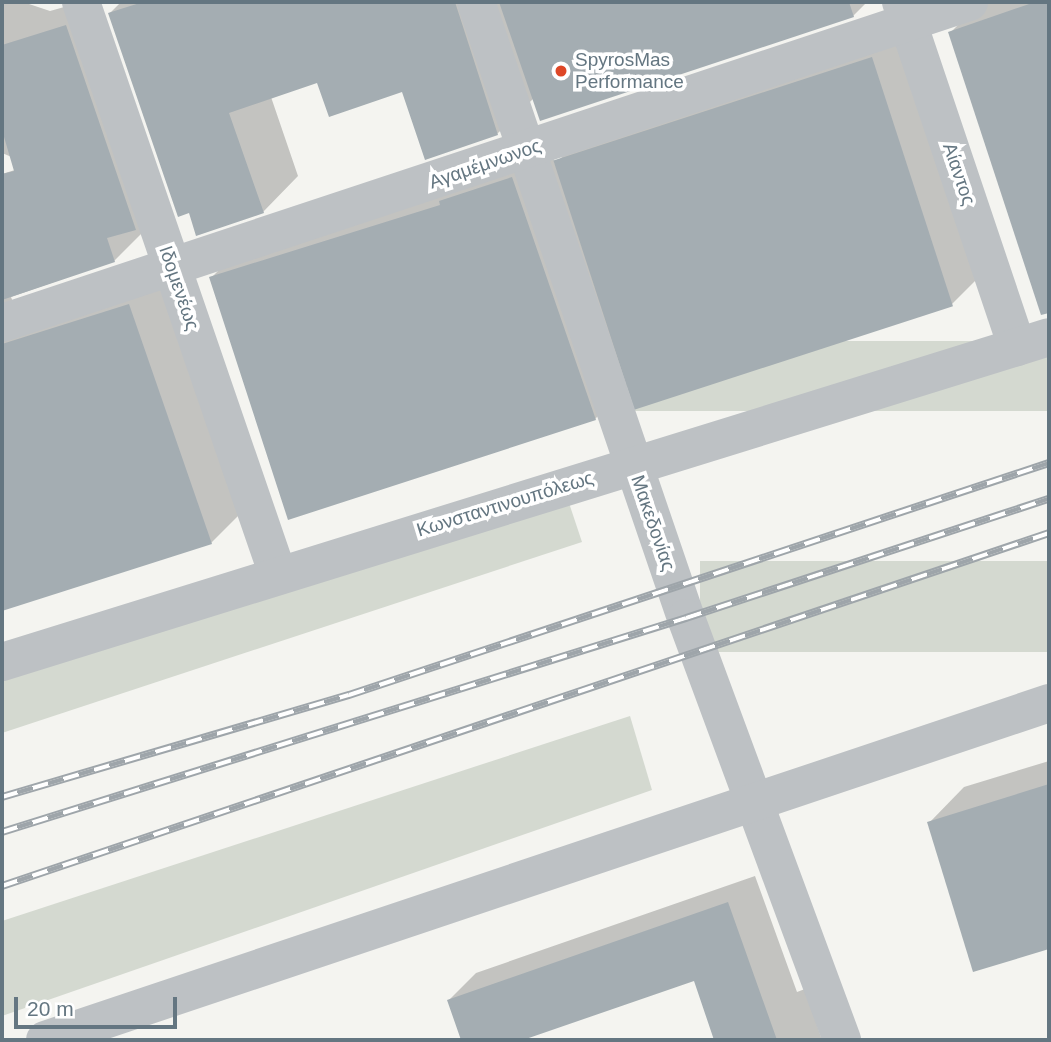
<!DOCTYPE html>
<html>
<head>
<meta charset="utf-8">
<style>
	body { margin:0 }
	#map { position:relative; width:1051px; height:1042px; overflow:hidden; background:#f4f4f0; font-family:Arial,sans-serif }
	div>[style] { position:absolute }
	.green>* { inset:0; background:#d4d9d0; transform-origin:0 0 }
	.shadow>* { inset:0; background:#0003 }
	.building>* { inset:0; background:#a4adb2; transform-origin:0 0 }
	.minor>* { height:38px; margin:-19px; padding:0 19px; transform-origin:19px; border-radius:19px; background:#bdc1c4 }
	.rail>* { height:8px; margin-top:-4px; transform-origin:0; background:repeating-linear-gradient(90deg,#fff 0 16px,#9ea5aa 0 32px); box-sizing:border-box; border-block:2px solid #9ea5aa }
	.dots>* { width:19px; height:19px; translate:-50% -50%; box-sizing:border-box; border:4px solid #fff; border-radius:50% }
	span { translate:-50% -50%; white-space:nowrap; text-align:center; line-height:1.15; -webkit-text-stroke:7px #fff; paint-order:stroke }
	.poi-label { font-size:19px; color:#647681 }
	.left { translate:0 -50%; text-align:left }
	.street-label { font-size:19px; color:#647681 }
	.frame { position:absolute; inset:0; border:4px solid #647681; pointer-events:none }
	.scale { position:absolute; left:14px; top:997px; width:163px; height:32px; box-sizing:border-box; border:4px solid #647681; border-top:0; padding-left:9px; font-size:21px; line-height:24px; white-space:nowrap; color:#647681; -webkit-text-stroke:5px #fff; paint-order:stroke }
</style>
</head>
<body>
<div id="map">
	<div class="green">
		<div style="left:1049px;top:341px;width:70px;height:423px;rotate:90deg"></div>
		<div style="clip-path:polygon(566px 494px,582px 542px,2px 733px,2px 670px)"></div>
		<div style="left:1049px;top:561px;width:91px;height:349px;rotate:90deg"></div>
		<div style="clip-path:polygon(630px 716px,652px 790px,2px 1016px,2px 921px)"></div>
	</div>
	<div class="shadow">
		<div style="clip-path:polygon(2px 2px,23px 2px,50px 11px,82px 2px,143px 232px,114px 261px,11px 297px,16px 310px,158px 276px,240px 514px,211px 543px,2px 609px,2px 174px,31px 165px,2px 153px)"></div>
		<div style="clip-path:polygon(121px 2px,867px 2px,853px 16px,534px 98px,497px 134px,403px 90px,318px 80px,271px 97px,298px 176px,263px 212px,190px 211px,110px 13px)"></div>
		<div style="clip-path:polygon(981px 2px,1049px 2px,1049px 275px,1031px 281px,950px 33px)"></div>
		<div style="clip-path:polygon(907px 23px,987px 269px,951px 305px,631px 383px,595px 419px,211px 278px,247px 242px,548px 142px,555px 164px,591px 128px)"></div>
		<div style="clip-path:polygon(1049px 761px,1049px 947px,974px 970px,929px 823px,964px 787px)"></div>
		<div style="clip-path:polygon(755px 876px,797px 992px,805px 989px,822px 1040px,716px 1040px,695px 979px,517px 1040px,463px 1040px,449px 1000px,476px 973px)"></div>
	</div>
	<div class="building">
		<div style="clip-path:polygon(143px 2px,455px 2px,498px 135px,425px 160px,402px 92px,329px 117px,317px 83px,229px 113px,264px 213px,196px 236px,189px 213px,178px 217px,108px 13px)"></div>
		<div style="clip-path:polygon(499px 2px,849px 2px,854px 17px,540px 121px)"></div>
		<div style="clip-path:polygon(1035px 2px,1049px 2px,1049px 313px,1041px 315px,948px 32px)"></div>
		<div style="clip-path:polygon(66px 25px,136px 230px,107px 238px,115px 262px,2px 300px,2px 174px,14px 171px,2px 130px,2px 45px)"></div>
		<div style="left:872px;top:57px;width:262px;height:335px;rotate:72deg"></div>
		<div style="clip-path:polygon(512px 177px,596px 420px,288px 520px,209px 277px,440px 205px,439px 201px)"></div>
		<div style="clip-path:polygon(129px 304px,212px 544px,2px 611px,2px 344px)"></div>
		<div style="clip-path:polygon(1049px 784px,1049px 949px,973px 972px,927px 822px)"></div>
		<div style="clip-path:polygon(728px 902px,777px 1040px,714px 1040px,694px 981px,523px 1040px,461px 1040px,447px 1000px)"></div>
	</div>
	<div class="minor">
		<div style="left:81px;top:2px;width:606px;rotate:71.03deg"></div>
		<div style="left:476px;top:2px;width:651px;rotate:71.18deg"></div>
		<div style="left:686px;top:618px;width:450px;rotate:69.7deg"></div>
		<div style="left:901px;top:2px;width:364px;rotate:71.4deg"></div>
		<div style="left:2px;top:323px;width:1019px;rotate:-18.36deg"></div>
		<div style="left:2px;top:662px;width:1096px;rotate:-17.24deg"></div>
		<div style="left:45px;top:1040px;width:1059px;rotate:-18.55deg"></div>
	</div>
	<div class="rail">
		<div style="left:2px;top:797px;width:362px;rotate:-16.4deg"></div>
		<div style="left:349px;top:695px;width:737px;rotate:-18.34deg"></div>
		<div style="left:2px;top:832px;width:717px;rotate:-17.37deg"></div>
		<div style="left:686px;top:618px;width:382px;rotate:-18.2deg"></div>
		<div style="left:2px;top:886px;width:1105px;rotate:-18.63deg"></div>
	</div>
	<div class="dots">
		<div style="left:561px;top:71px;background:#de4727"></div>
	</div>
	<div class="poi-label">
		<span class="left" style="left:575px;top:71px">SpyrosMas<br>Performance</span>
	</div>
	<div class="street-label">
		<span style="left:485px;top:164px;rotate:-19deg">Αγαμέμνωνος</span>
		<span style="left:959px;top:174px;rotate:71deg">Αίαντος</span>
		<span style="left:179px;top:288px;rotate:71deg">Ιδομενέως</span>
		<span style="left:505px;top:504px;rotate:-17deg">Κωνσταντινουπόλεως</span>
		<span style="left:653px;top:523px;rotate:71deg">Μακεδονίας</span>
	</div>
	<div class="frame"></div>
	<div class="scale">20 m</div>
</div>
</body>
</html>
